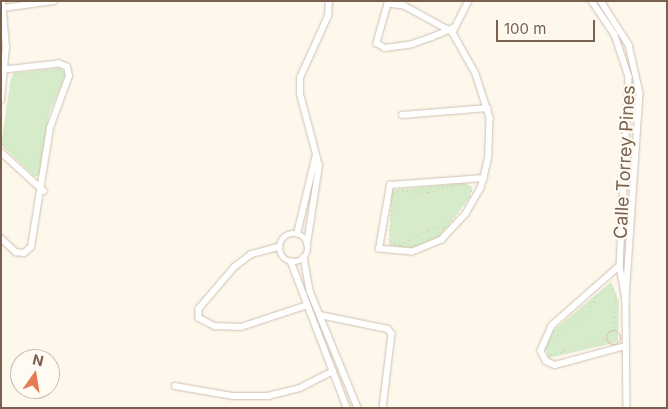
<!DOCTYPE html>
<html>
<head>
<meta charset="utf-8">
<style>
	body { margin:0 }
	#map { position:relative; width:668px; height:409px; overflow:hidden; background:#fdf7ec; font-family:Inter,sans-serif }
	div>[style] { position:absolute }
	.green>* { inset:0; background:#d5ebc9 }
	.path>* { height:1px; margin-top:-0.5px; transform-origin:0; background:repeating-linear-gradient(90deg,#d8bca6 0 1px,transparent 0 5px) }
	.path>.ring { margin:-0.5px; padding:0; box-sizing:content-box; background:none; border:1px solid #d8bca6; border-radius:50% }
	.roads { filter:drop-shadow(0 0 1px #d0c0b0) drop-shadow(0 0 1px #d0c0b0) }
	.street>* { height:5.5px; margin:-2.75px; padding:0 2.75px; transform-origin:2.75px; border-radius:2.75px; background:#fff }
	.street>.ring { margin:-2.75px; padding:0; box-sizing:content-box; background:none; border:5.5px solid #fff; border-radius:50% }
	span { translate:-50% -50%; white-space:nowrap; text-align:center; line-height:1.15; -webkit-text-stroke:4.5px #fffbf3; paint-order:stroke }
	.street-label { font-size:18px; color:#79604e }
	.frame { position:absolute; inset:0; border:2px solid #79604e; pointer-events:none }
	.north { position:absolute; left:10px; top:349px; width:50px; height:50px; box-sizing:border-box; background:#fffbf3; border:1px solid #c9bdb1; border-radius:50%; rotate:13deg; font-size:14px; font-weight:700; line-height:20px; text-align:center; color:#79604e }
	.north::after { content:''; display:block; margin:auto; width:18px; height:22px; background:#e47c53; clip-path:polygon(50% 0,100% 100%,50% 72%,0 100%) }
	.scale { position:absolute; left:496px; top:20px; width:99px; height:22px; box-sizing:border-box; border:2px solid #79604e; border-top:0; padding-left:6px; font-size:15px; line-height:18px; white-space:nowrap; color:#79604e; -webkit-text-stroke:4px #fffbf3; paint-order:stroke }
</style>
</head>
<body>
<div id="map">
	<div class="green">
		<div style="clip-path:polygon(60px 68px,66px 74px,49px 114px,41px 174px,35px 177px,1px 145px,11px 78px,14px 73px)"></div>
		<div style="clip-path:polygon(464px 183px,472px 187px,470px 197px,440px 236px,415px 248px,389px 246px,392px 190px)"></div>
		<div style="clip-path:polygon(611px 282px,619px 301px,618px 342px,549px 358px,545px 347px,554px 330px)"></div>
	</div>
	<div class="path">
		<div style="left:464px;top:183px;width:13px;rotate:45deg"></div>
		<div style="left:473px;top:192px;width:42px;rotate:125.2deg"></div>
		<div style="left:449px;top:226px;width:22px;rotate:170deg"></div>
		<div style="left:427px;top:230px;width:31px;rotate:151deg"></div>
		<div style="left:400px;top:245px;width:12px;rotate:-156deg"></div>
		<div style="left:389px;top:240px;width:50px;rotate:-86.6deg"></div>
		<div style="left:392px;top:190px;width:36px;rotate:3deg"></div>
		<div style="left:428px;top:192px;width:37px;rotate:-14deg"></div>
		<div style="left:610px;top:284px;width:9px;rotate:58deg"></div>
		<div style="left:615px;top:292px;width:38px;rotate:92deg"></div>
		<div class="ring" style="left:606px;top:330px;width:13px;height:13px"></div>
		<div style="left:554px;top:338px;width:44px;rotate:-37.6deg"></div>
		<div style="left:589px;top:311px;width:17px;rotate:-65deg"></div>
		<div style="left:550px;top:355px;width:59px;rotate:-16.6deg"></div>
	</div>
	<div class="roads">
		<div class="street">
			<div style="left:469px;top:1px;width:36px;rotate:117deg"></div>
			<div style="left:453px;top:33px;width:47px;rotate:60.7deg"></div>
			<div style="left:476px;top:74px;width:46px;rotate:72.3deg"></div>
			<div style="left:490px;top:118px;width:38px;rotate:92deg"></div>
			<div style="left:489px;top:156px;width:23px;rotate:103deg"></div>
			<div style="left:484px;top:178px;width:10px;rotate:107deg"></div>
			<div style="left:481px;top:188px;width:30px;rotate:120deg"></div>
			<div style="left:466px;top:214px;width:35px;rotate:133deg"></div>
			<div style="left:442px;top:240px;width:32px;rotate:158deg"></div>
			<div style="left:412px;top:252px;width:33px;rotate:-175deg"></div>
			<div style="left:379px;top:249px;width:65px;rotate:-80.2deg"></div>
			<div style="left:390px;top:185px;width:94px;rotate:-4.3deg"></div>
			<div style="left:592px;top:1px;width:41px;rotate:55.9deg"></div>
			<div style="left:615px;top:35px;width:44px;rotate:71.6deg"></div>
			<div style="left:629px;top:77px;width:189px;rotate:92.7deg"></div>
			<div style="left:620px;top:266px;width:36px;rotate:80deg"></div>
			<div style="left:601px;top:1px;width:52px;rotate:57.5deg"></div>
			<div style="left:629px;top:45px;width:49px;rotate:77.1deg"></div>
			<div style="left:640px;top:93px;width:208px;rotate:93.9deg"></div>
			<div style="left:626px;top:301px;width:107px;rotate:89.5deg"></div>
			<div style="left:3px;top:8px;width:51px;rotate:-7.8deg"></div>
			<div style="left:448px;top:30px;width:50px;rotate:-151.4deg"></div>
			<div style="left:404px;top:6px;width:16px;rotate:-173deg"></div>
			<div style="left:388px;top:4px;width:41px;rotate:105.8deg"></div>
			<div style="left:377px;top:43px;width:9px;rotate:32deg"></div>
			<div style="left:385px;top:48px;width:27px;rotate:-8deg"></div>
			<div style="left:412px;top:44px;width:21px;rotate:-19deg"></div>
			<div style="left:432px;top:37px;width:23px;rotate:-23deg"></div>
			<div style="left:1px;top:100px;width:53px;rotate:-84.6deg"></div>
			<div style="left:6px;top:47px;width:46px;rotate:-95deg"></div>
			<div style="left:402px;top:115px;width:86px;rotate:-4.7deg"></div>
			<div style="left:1px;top:152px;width:58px;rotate:42.2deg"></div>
			<div style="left:297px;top:234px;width:81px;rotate:-76.5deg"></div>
			<div class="ring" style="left:280px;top:234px;width:22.5px;height:22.5px"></div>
			<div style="left:1px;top:238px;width:21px;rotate:43deg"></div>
			<div style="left:16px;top:252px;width:8px;rotate:7deg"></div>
			<div style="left:24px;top:253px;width:9px;rotate:-41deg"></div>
			<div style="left:31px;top:247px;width:121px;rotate:-80.9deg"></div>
			<div style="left:50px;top:128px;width:55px;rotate:-69.9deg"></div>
			<div style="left:69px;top:76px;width:9px;rotate:-103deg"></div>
			<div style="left:67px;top:67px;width:9px;rotate:-159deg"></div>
			<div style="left:59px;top:64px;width:54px;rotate:173.7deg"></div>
			<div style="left:307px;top:244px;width:79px;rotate:-81.3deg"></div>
			<div style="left:319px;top:166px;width:74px;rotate:-104.8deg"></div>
			<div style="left:300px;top:94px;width:16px;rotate:-90deg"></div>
			<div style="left:300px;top:78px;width:68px;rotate:-65.7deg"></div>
			<div style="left:328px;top:16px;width:15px;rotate:-86deg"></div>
			<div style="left:280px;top:247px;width:30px;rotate:165deg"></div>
			<div style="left:251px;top:255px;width:20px;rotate:143deg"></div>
			<div style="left:235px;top:267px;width:55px;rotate:130.6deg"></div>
			<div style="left:199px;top:309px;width:9px;rotate:90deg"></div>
			<div style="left:199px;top:318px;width:18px;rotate:27deg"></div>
			<div style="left:215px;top:326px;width:26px;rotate:2deg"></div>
			<div style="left:241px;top:327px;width:67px;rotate:-18.2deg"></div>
			<div style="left:304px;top:257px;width:35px;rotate:80deg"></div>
			<div style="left:310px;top:291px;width:126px;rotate:67.7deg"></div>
			<div style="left:291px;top:261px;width:157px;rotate:69.1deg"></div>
			<div style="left:620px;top:266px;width:91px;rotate:138.6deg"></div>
			<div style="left:552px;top:326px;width:27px;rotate:114deg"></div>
			<div style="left:541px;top:351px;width:11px;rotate:63deg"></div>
			<div style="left:546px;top:361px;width:10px;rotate:24deg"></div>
			<div style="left:555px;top:365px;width:73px;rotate:-15deg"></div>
			<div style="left:320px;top:315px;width:69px;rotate:11.6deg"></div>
			<div style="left:388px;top:329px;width:6px;rotate:51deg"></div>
			<div style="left:392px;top:334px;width:75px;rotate:96.9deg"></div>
			<div style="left:175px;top:386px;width:59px;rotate:9.8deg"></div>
			<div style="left:233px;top:396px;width:35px"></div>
			<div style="left:268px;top:396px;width:33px;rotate:-14deg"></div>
			<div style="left:300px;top:388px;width:37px;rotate:-27deg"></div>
		</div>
	</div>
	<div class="street-label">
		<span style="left:625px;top:162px;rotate:-87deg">Calle Torrey Pines</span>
	</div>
	<div class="frame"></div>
	<div class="north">N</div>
	<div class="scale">100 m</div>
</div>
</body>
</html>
